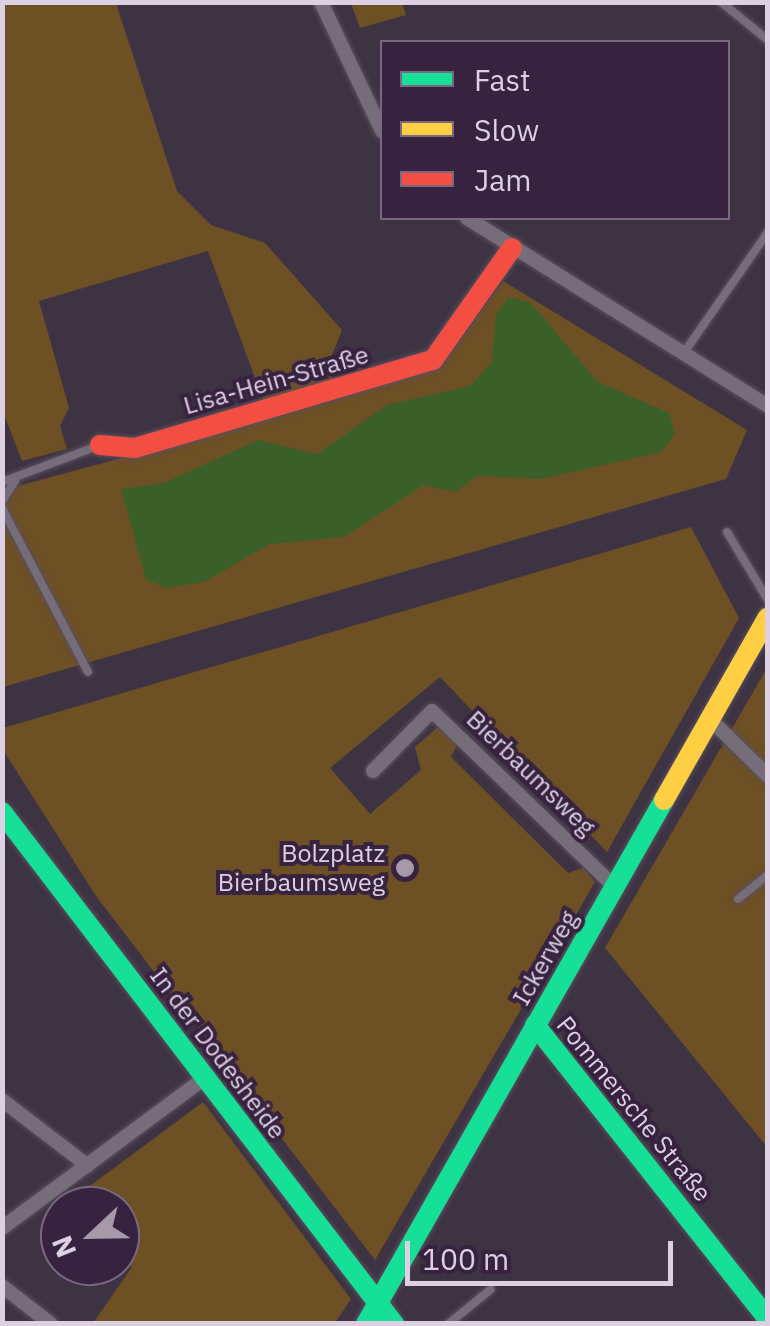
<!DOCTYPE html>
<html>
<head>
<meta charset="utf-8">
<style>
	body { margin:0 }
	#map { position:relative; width:770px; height:1326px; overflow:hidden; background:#3e3343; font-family:"IBM Plex Sans",sans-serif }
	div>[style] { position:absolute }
	.green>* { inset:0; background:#6e5025 }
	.water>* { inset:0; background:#3a6027 }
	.roads { filter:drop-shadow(0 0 2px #594f5d) drop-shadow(0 0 2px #594f5d) }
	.lane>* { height:8px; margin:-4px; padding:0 4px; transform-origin:4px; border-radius:4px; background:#766d7a }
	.street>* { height:14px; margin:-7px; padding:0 7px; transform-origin:7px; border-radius:7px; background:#766d7a }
	.fast>* { height:20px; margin:-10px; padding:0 10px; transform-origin:10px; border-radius:10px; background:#16e098 }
	.slow>* { height:20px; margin:-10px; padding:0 10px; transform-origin:10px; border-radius:10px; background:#ffcf43 }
	.jam>* { height:20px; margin:-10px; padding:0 10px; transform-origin:10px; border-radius:10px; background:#f24e42 }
	.dots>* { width:28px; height:28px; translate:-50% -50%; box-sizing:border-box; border:5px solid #37223f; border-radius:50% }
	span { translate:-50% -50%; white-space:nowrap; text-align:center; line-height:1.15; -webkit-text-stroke:8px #37223f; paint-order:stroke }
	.street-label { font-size:25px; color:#ddd0e2 }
	.poi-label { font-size:25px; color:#ddd0e2 }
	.right { translate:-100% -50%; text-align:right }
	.frame { position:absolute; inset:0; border:5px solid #ddd0e2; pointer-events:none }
	.legend { position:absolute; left:380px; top:40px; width:350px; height:180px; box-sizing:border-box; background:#37223f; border:2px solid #796880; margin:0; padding:12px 18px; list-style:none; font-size:30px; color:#ddd0e2 }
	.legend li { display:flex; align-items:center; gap:20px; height:50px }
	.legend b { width:50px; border:2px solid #796880 }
	.north { position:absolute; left:40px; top:1186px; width:100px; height:100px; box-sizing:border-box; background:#37223f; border:2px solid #796880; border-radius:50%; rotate:248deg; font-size:28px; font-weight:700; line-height:40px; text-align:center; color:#ddd0e2 }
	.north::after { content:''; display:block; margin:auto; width:35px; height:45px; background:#a599aa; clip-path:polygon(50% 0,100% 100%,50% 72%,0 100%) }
	.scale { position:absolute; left:405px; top:1241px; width:268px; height:45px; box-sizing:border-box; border:5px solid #ddd0e2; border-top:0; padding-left:12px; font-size:30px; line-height:35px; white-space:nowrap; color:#ddd0e2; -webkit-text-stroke:8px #37223f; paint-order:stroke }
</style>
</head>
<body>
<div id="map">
	<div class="green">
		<div style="clip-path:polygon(2px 3px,116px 3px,177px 191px,211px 225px,265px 243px,342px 330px,328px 365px,338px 399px,441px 367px,503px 281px,747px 430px,726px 479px,3px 687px,3px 490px,270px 418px,208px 251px,39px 301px,69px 408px,60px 426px,67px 449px,22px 461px,2px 409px)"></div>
		<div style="clip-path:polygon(351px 3px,402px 3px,406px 15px,360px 28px)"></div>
		<div style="clip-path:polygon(691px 527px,739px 618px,607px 852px,440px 677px,330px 768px,370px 814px,421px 770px,415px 747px,438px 727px,457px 745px,451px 757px,568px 873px,583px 868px,595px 882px,375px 1260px,96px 896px,3px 750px,3px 728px)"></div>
		<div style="clip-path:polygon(767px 668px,767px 1147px,605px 948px)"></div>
		<div style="clip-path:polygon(203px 1102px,351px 1299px,335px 1323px,93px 1323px,132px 1267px,120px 1258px,120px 1206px,63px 1206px)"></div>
	</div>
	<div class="water">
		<div style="clip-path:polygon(509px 297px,531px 303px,598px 382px,669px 413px,675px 433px,662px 452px,540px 479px,477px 476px,455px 492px,424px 485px,344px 537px,270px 544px,204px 582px,166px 588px,146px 579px,121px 489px,164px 483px,258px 440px,317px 454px,387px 405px,470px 386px,492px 362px,496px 315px)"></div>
	</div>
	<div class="roads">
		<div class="lane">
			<div style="left:721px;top:2px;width:60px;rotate:39deg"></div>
			<div style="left:683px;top:354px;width:149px;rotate:-55.1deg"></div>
			<div style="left:2px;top:482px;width:105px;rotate:-20.7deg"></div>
			<div style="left:2px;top:501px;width:24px;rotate:-57deg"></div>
			<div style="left:2px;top:508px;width:185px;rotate:62.3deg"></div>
			<div style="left:727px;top:532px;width:79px;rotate:58.9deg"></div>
			<div style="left:738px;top:899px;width:38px;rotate:-39deg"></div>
			<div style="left:448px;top:1324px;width:55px;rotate:-39.1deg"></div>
		</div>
		<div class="street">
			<div style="left:321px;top:2px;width:143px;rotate:64.7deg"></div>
			<div style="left:467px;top:218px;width:355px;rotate:32deg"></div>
			<div style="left:710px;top:719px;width:81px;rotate:44.5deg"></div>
			<div style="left:373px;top:771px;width:84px;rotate:-45.5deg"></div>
			<div style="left:432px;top:711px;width:254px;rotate:43.9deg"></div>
			<div style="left:2px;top:1100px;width:108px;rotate:37.5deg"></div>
			<div style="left:2px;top:1228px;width:252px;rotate:-36.5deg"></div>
			<div style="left:2px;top:1286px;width:62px;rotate:37.8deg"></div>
		</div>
		<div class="fast">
			<div style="left:2px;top:812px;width:645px;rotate:52.56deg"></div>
			<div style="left:535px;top:1025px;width:375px;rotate:51.6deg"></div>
			<div style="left:366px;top:1324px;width:603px;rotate:-60.37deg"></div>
		</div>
		<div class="slow">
			<div style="left:664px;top:800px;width:210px;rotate:-60.4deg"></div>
		</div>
		<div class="jam">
			<div style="left:100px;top:445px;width:35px;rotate:5deg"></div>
			<div style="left:135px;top:448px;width:311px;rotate:-16.5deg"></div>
			<div style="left:433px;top:360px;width:137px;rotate:-54.8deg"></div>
		</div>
	</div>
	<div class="dots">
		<div style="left:405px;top:868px;background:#a599aa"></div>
	</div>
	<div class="street-label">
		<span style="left:276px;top:380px;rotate:-16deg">Lisa-Hein-Straße</span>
		<span style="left:531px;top:773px;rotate:44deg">Bierbaumsweg</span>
		<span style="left:545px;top:958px;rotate:-60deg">Ickerweg</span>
		<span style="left:218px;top:1053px;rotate:53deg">In der Dodesheide</span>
		<span style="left:634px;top:1109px;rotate:51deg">Pommersche Straße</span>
	</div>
	<div class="poi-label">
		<span class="right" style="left:385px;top:868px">Bolzplatz<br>Bierbaumsweg</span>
	</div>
	<div class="frame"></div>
	<ul class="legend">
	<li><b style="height:12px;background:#16e098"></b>Fast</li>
	<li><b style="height:12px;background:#ffcf43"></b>Slow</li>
	<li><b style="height:12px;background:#f24e42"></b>Jam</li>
	</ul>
	<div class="north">N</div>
	<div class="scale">100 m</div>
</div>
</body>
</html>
